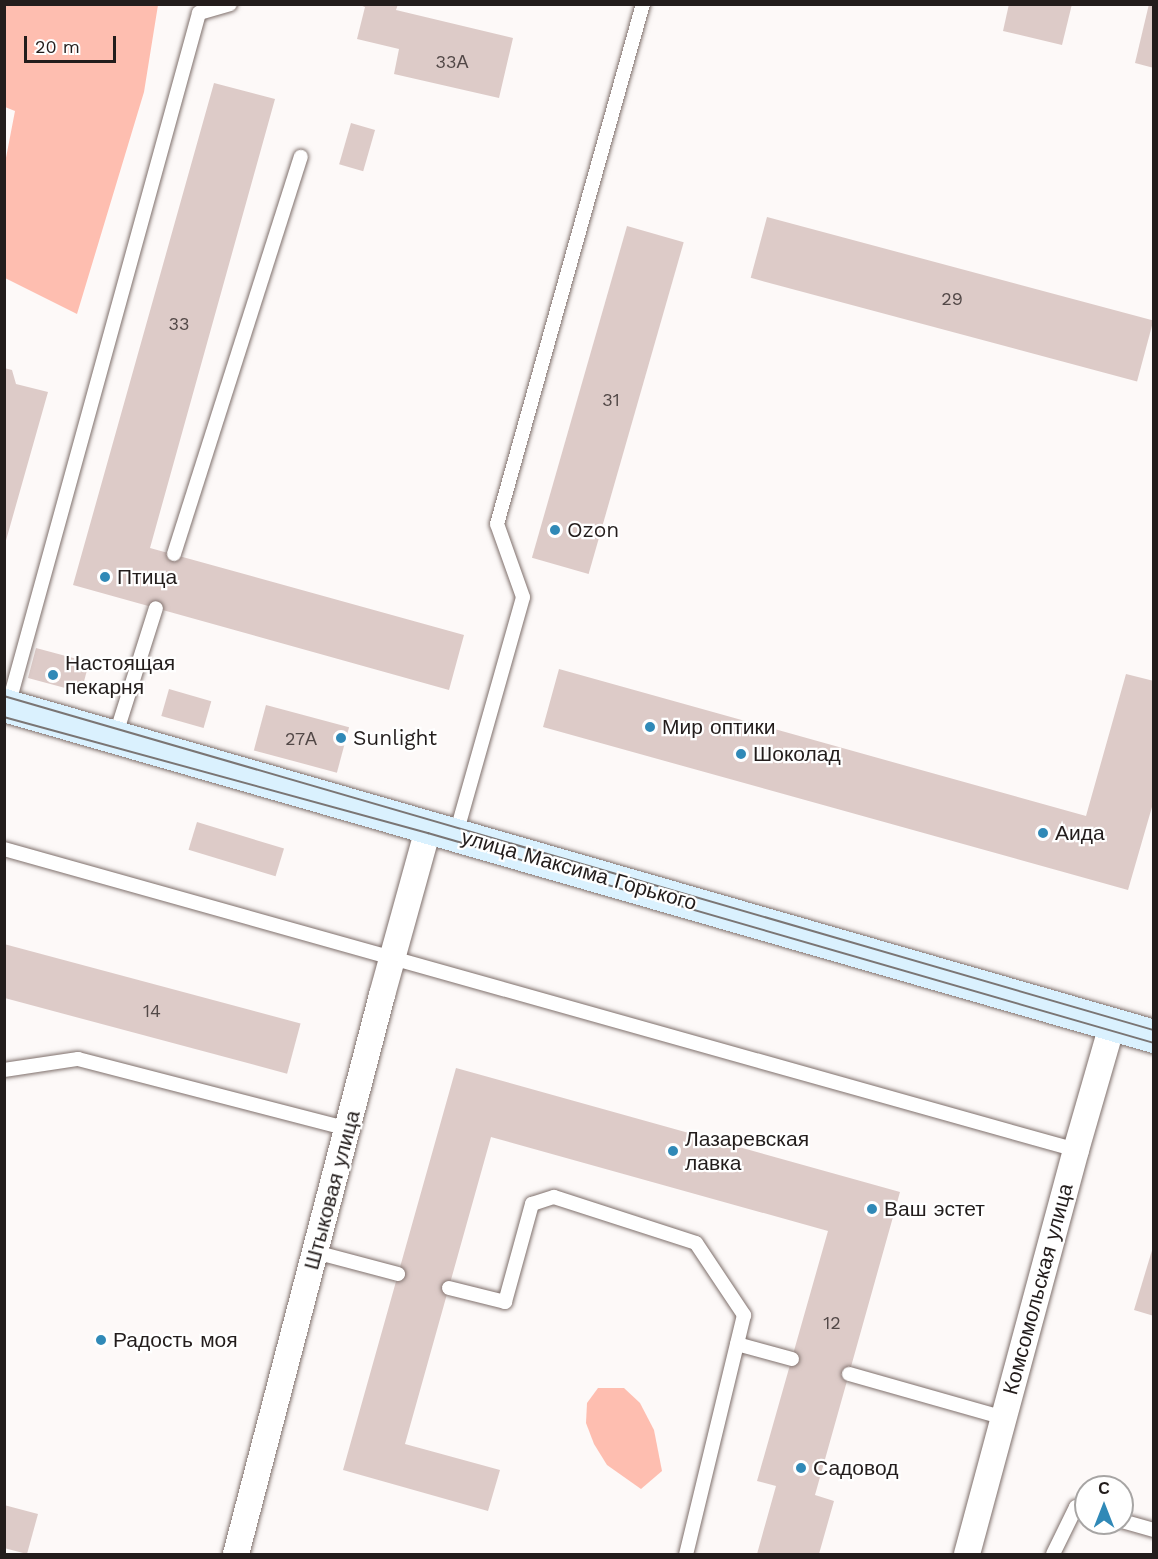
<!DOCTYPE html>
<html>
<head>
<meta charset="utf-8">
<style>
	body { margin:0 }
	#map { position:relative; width:1158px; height:1559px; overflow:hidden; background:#fdf9f8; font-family:"Work Sans",sans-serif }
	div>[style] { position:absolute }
	.green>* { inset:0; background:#febeb0 }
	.building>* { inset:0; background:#ddcbc8; transform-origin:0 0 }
	.roads { filter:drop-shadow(0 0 2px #7f706c) drop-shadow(0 0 2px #7f706c) }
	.service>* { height:14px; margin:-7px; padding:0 7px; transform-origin:7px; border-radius:7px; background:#fff }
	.minor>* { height:26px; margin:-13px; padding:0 13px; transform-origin:13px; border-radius:13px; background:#fff }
	.secondary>* { height:33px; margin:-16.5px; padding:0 16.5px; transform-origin:16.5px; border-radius:16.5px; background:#daf1fe }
	.tram>* { height:1.5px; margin:-0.75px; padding:0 0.75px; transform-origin:0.75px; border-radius:0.75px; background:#7a7574 }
	.dots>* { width:16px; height:16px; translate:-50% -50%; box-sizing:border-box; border:3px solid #fff; border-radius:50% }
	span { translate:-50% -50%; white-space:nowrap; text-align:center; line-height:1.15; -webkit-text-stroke:4.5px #fff; paint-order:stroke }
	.number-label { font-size:18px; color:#524847 }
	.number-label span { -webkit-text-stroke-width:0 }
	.poi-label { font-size:21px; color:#231d1c }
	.left { translate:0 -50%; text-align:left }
	.street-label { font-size:21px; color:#231d1c }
	.frame { position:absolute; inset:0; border:6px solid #231d1c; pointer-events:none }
	.north { position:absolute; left:1074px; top:1475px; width:60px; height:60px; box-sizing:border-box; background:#fff; border:2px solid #a7a5a4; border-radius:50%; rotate:0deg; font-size:16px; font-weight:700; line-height:24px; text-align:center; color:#231d1c }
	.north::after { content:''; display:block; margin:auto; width:21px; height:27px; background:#3089b7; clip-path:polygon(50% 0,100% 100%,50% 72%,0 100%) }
	.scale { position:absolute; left:24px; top:36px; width:92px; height:27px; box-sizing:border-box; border:3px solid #231d1c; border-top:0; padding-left:8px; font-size:18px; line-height:21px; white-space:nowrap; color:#231d1c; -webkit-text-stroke:4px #fff; paint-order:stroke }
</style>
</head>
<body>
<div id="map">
	<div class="green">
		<div style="clip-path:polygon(5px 4px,158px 5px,144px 92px,77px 314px,5px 278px,5px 163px,15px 111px,5px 107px)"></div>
		<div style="clip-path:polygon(598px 1388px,624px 1388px,640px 1403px,654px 1430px,662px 1471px,641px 1489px,607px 1465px,594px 1444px,586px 1423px,587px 1403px)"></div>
	</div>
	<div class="building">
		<div style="clip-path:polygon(357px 4px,398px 4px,396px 10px,513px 38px,499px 98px,394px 74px,399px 49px,357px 39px,365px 7px)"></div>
		<div style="clip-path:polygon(1009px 4px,1072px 4px,1062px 45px,1003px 31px)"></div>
		<div style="clip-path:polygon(1149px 4px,1154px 4px,1154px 68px,1135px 63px)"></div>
		<div style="clip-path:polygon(214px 83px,275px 99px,150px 548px,464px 635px,449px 690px,73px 585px)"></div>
		<div style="left:351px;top:123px;width:25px;height:43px;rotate:16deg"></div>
		<div style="left:767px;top:217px;width:400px;height:63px;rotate:15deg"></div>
		<div style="left:627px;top:226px;width:59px;height:345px;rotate:16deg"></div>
		<div style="clip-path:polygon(4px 368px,12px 370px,16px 384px,48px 392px,5px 544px)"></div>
		<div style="left:36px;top:648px;width:55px;height:31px;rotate:15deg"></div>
		<div style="clip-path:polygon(559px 669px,1086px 816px,1126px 674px,1154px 681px,1154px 800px,1128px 890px,543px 727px)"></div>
		<div style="left:169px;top:689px;width:44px;height:28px;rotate:16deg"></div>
		<div style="left:266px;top:705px;width:86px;height:47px;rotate:15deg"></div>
		<div style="left:197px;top:822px;width:91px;height:29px;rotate:17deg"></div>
		<div style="left:4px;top:944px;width:307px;height:52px;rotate:15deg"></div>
		<div style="clip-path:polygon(456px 1068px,900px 1192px,815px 1495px,834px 1501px,819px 1554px,757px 1554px,776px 1486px,757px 1481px,828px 1231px,491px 1137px,405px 1444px,500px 1470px,488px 1511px,343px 1470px)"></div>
		<div style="clip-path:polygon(1153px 1247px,1154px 1247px,1154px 1316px,1134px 1310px)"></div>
		<div style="clip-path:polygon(4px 1505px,38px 1514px,27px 1554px,4px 1548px)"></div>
	</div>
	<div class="roads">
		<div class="service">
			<div style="left:174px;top:554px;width:417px;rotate:-72.3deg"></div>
			<div style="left:8px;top:706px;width:719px;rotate:-74.59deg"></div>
			<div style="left:199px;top:13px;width:32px;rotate:-16deg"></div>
			<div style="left:115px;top:737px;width:135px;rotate:-72.4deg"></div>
			<div style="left:456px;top:834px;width:246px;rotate:-74.2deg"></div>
			<div style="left:523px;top:597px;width:77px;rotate:-109.6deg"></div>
			<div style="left:497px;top:524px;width:540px;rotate:-74.32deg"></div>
			<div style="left:4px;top:849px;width:1113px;rotate:15.68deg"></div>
			<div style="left:4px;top:1070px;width:75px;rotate:-8.5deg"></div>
			<div style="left:78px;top:1059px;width:279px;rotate:14.5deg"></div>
			<div style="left:315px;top:1252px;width:86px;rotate:14.8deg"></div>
			<div style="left:449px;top:1288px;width:58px;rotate:14deg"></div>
			<div style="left:505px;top:1302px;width:102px;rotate:-74.6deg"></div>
			<div style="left:532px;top:1204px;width:23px;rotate:-18deg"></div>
			<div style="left:554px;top:1197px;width:149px;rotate:17.9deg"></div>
			<div style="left:696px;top:1243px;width:87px;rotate:56.3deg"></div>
			<div style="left:744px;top:1315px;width:246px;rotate:103.6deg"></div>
			<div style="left:737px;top:1344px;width:57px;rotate:15.3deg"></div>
			<div style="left:849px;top:1374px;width:161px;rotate:15.8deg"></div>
			<div style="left:1122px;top:1521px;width:33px;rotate:16deg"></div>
			<div style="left:1053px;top:1554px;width:52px;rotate:-63.9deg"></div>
			<div style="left:1076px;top:1507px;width:10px;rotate:17deg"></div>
		</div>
		<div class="minor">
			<div style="left:236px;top:1554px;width:578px;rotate:-75.36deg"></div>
			<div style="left:382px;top:995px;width:175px;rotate:-74.5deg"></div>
			<div style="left:967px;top:1554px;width:418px;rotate:-74.9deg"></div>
			<div style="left:1076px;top:1150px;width:130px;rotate:-73.9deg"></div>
		</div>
		<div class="secondary">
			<div style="left:4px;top:705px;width:1197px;rotate:16.06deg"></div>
		</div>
	</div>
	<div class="tram">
		<div style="left:4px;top:696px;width:1198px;rotate:16.2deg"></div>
		<div style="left:4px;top:717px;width:440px;rotate:15.3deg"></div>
		<div style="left:428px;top:833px;width:756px;rotate:16.13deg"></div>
	</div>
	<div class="dots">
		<div style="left:555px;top:530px;background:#3089b7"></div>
		<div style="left:105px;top:577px;background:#3089b7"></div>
		<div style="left:53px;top:675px;background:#3089b7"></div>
		<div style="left:650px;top:727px;background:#3089b7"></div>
		<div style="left:341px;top:738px;background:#3089b7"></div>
		<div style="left:741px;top:754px;background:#3089b7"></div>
		<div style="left:1043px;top:833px;background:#3089b7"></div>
		<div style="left:673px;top:1151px;background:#3089b7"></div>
		<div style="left:872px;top:1209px;background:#3089b7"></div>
		<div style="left:101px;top:1340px;background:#3089b7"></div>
		<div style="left:801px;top:1468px;background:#3089b7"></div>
	</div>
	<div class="number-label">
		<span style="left:452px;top:62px">33А</span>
		<span style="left:952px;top:299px">29</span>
		<span style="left:179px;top:324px">33</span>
		<span style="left:611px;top:400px">31</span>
		<span style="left:301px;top:739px">27А</span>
		<span style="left:152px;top:1011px">14</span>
		<span style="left:832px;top:1323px">12</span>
	</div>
	<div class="poi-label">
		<span class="left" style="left:567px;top:530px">Ozon</span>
		<span class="left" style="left:117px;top:577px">Птица</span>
		<span class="left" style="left:65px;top:675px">Настоящая<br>пекарня</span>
		<span class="left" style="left:662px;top:727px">Мир оптики</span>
		<span class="left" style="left:353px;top:738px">Sunlight</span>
		<span class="left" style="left:753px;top:754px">Шоколад</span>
		<span class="left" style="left:1055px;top:833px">Аида</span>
		<span class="left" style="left:685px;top:1151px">Лазаревская<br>лавка</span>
		<span class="left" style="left:884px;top:1209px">Ваш эстет</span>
		<span class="left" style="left:113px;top:1340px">Радость моя</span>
		<span class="left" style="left:813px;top:1468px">Садовод</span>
	</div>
	<div class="street-label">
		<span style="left:579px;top:870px;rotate:16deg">улица Максима Горького</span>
		<span style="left:332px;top:1190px;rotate:-75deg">Штыковая улица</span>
		<span style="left:1038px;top:1289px;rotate:-75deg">Комсомольская улица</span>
	</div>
	<div class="frame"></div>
	<div class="north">С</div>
	<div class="scale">20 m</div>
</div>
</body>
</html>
